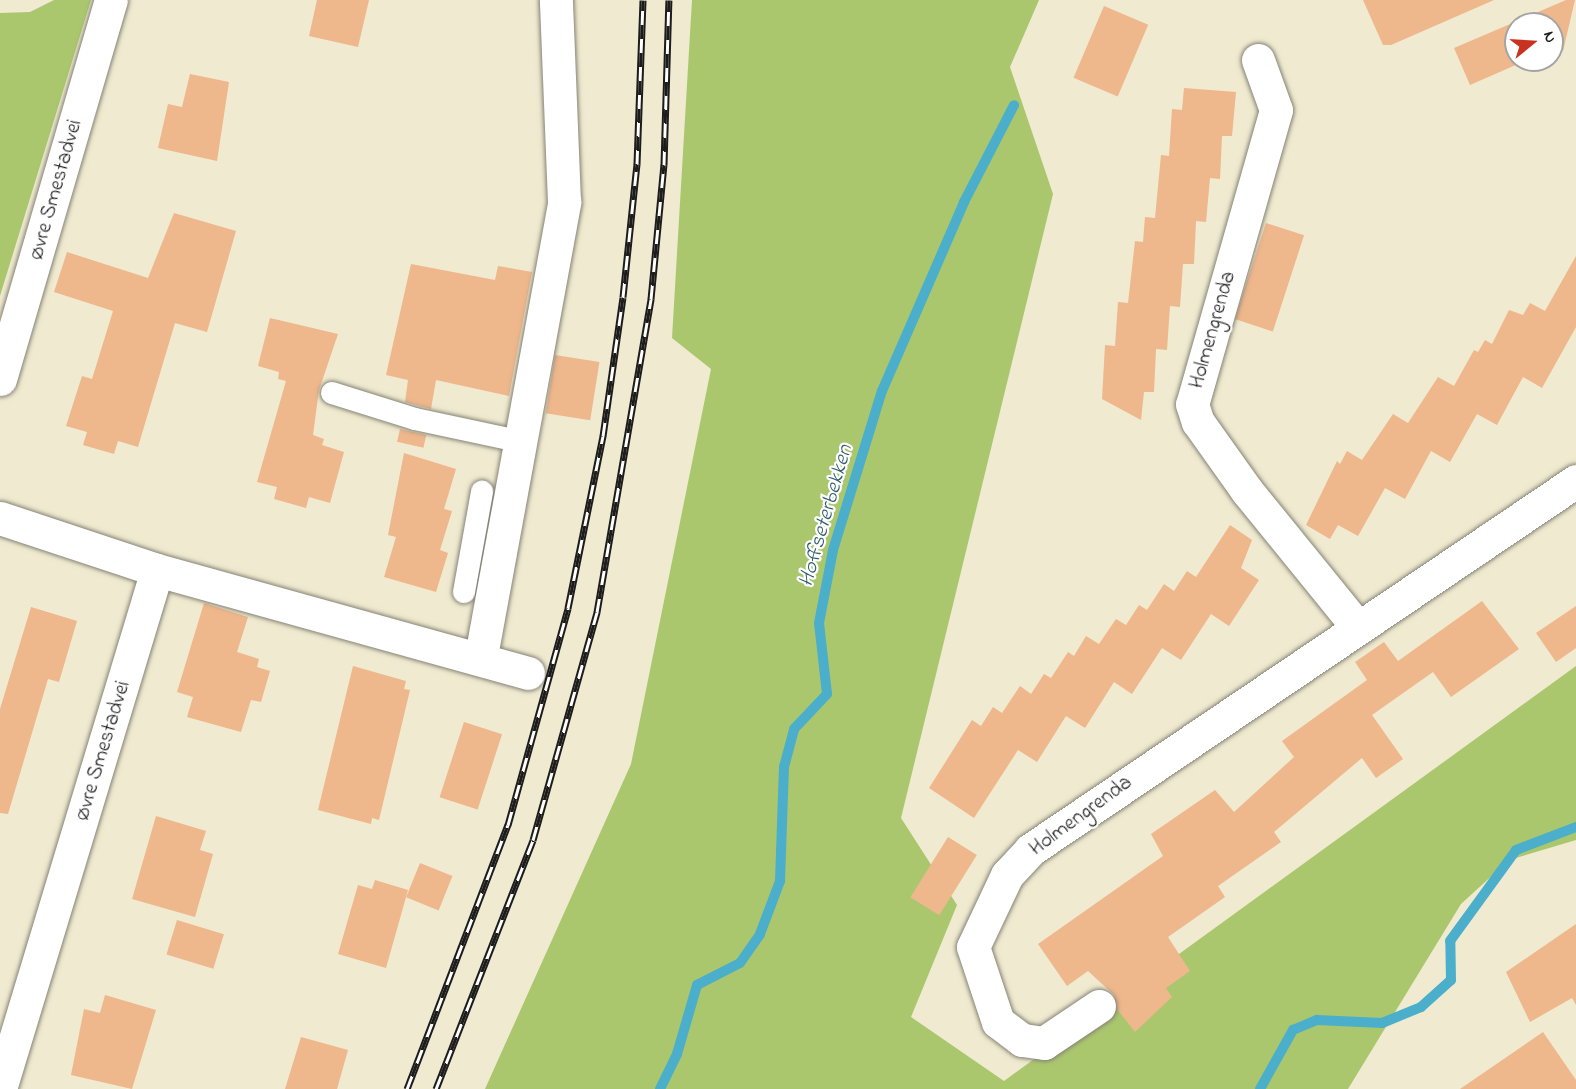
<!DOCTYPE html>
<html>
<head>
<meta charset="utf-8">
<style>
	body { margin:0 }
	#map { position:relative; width:1576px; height:1089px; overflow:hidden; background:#efead0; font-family:"Indie Flower",sans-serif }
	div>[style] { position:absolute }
	.green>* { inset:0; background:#aac76e }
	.stream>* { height:10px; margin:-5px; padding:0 5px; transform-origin:5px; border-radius:5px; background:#4bafcb }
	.building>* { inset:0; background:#eeb78c; transform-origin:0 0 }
	.roads { filter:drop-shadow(0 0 2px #868376) drop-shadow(0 0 2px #868376) }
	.service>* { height:22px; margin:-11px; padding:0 11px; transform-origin:11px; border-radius:11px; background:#fff }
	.minor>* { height:33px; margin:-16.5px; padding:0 16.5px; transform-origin:16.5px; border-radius:16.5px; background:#fff }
	.rail>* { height:7px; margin-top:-3.5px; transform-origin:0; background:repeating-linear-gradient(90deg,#fff 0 14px,#1c1c1c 0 28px); box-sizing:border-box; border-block:2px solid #1c1c1c }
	span { translate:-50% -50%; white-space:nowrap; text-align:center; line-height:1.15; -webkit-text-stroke:4.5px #fff; paint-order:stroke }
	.street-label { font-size:21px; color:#1c1c1c }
	.water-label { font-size:22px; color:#315e6b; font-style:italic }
	.north { position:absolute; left:1504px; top:12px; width:60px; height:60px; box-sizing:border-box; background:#fff; border:2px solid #a4a4a4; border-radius:50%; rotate:72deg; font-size:16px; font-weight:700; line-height:24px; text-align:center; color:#1c1c1c }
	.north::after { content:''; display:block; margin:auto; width:21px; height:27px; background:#c8321e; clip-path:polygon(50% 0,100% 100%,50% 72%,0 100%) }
</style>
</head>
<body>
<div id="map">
	<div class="green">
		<div style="clip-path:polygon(54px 0,91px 0,0 296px,0 13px,30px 12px)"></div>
		<div style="clip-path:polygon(692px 0,1039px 0,1010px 67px,1053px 194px,901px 818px,957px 905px,911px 1017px,1004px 1081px,1576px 666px,1576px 840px,1509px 860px,1461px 904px,1348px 1089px,485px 1089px,631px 764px,711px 369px,672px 338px)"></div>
	</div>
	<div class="stream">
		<div style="left:660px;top:1089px;width:39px;rotate:-64deg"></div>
		<div style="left:677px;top:1054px;width:72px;rotate:-73.8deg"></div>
		<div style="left:697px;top:985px;width:48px;rotate:-27.1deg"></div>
		<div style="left:740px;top:963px;width:35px;rotate:-55deg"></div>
		<div style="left:760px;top:934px;width:57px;rotate:-69.3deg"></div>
		<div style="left:780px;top:881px;width:114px;rotate:-88deg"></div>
		<div style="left:784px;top:767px;width:39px;rotate:-75deg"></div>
		<div style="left:794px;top:729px;width:48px;rotate:-46.7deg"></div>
		<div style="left:827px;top:694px;width:71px;rotate:-96.4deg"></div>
		<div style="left:819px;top:623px;width:74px;rotate:-79.1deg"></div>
		<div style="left:833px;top:550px;width:166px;rotate:-72.9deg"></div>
		<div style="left:882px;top:391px;width:206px;rotate:-66.5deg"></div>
		<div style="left:964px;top:202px;width:109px;rotate:-62.7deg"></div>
		<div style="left:1260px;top:1089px;width:68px;rotate:-60.8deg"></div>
		<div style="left:1293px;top:1030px;width:26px;rotate:-23deg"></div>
		<div style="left:1317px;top:1020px;width:65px;rotate:2.6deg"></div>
		<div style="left:1382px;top:1023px;width:42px;rotate:-22.3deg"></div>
		<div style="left:1421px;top:1007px;width:40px;rotate:-42deg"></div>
		<div style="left:1451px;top:980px;width:39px;rotate:-91deg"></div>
		<div style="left:1450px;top:941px;width:112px;rotate:-54deg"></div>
		<div style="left:1516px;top:850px;width:64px;rotate:-21deg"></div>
	</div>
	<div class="building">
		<div style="clip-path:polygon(317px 0,369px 0,358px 47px,309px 36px)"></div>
		<div style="clip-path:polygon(1363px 0,1494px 0,1391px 45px,1383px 45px)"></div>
		<div style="clip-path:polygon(1566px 0,1575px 0,1563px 51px,1552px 49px,1552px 24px,1516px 24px,1516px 60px,1527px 60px,1470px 85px,1454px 48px)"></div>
		<div style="left:1104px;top:6px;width:48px;height:78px;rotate:23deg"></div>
		<div style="clip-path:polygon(190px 74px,229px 82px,217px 161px,158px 148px,168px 104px,182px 107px)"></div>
		<div style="clip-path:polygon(1184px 88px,1236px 92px,1232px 136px,1222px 136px,1220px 179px,1210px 178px,1206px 222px,1196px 221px,1194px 264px,1183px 264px,1180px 307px,1170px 306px,1167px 350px,1156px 349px,1154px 392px,1144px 392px,1141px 420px,1102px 399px,1105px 345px,1115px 346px,1118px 302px,1128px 303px,1135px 241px,1143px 242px,1145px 217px,1155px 218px,1161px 155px,1169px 156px,1172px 109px,1182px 110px)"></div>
		<div style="clip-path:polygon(174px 213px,236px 231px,207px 332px,175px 323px,138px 447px,118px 441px,114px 454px,83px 445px,87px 432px,66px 426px,82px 376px,92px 379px,113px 311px,54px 292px,67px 252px,148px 278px)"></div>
		<div style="left:1266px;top:223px;width:40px;height:101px;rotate:18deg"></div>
		<div style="clip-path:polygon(1576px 256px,1576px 327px,1542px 388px,1523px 377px,1497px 425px,1477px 414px,1450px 462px,1431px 451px,1405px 499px,1385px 488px,1358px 536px,1338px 525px,1330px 539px,1306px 525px,1337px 461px,1340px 464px,1347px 451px,1362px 460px,1393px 414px,1408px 423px,1438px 377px,1454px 386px,1474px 350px,1478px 352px,1485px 340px,1492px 344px,1509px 310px,1523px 315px,1530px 303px,1545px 311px)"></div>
		<div style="clip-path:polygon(411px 264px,495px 280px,498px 266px,532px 272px,509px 396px,436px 380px,431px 409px,405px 402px,408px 380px,386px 375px)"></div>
		<div style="clip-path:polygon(270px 318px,338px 334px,319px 390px,313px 435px,324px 439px,322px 445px,344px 452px,330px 503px,309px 497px,306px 508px,274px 499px,277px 487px,257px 482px,286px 381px,278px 379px,279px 372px,258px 366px)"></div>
		<div style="left:555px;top:355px;width:45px;height:59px;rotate:9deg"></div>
		<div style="left:400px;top:429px;width:27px;height:13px;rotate:13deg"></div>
		<div style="clip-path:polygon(404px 453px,456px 469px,444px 509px,452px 511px,440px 550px,448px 553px,436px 592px,384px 577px,396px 537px,388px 535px)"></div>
		<div style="clip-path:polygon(1230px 525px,1252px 540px,1241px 568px,1259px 580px,1229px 626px,1211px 614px,1181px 660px,1162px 648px,1132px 694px,1114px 682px,1085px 728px,1066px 716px,1037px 762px,1018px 750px,974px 818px,929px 788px,972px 720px,981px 726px,993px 707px,1002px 713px,1020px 686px,1031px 694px,1044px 674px,1051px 678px,1068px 652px,1074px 656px,1086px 636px,1099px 644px,1116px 619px,1126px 625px,1139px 605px,1147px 610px,1164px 584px,1174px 591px,1187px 571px,1196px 577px)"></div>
		<div style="clip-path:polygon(1482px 601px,1519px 649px,1451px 697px,1433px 672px,1372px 715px,1403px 759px,1376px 778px,1362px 758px,1274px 832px,1281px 842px,1218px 886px,1225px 897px,1168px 937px,1190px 971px,1166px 988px,1172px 997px,1135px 1032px,1117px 1009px,1114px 995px,1088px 971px,1067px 986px,1038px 944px,1163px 856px,1151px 834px,1215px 790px,1234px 812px,1294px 757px,1282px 741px,1367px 680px,1355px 662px,1384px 642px,1398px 661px)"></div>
		<div style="clip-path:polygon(204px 603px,248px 617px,237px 652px,259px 659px,257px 667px,270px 671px,261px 702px,251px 700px,241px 732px,187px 717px,193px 697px,177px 692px)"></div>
		<div style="clip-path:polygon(1576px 606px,1576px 648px,1556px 662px,1536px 633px)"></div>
		<div style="clip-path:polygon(31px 607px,77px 621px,59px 682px,48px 679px,8px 814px,0 813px,0 709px)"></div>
		<div style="clip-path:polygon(353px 666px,406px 681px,404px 689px,410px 690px,379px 820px,372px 818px,371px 824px,318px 810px)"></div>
		<div style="left:464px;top:722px;width:40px;height:79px;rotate:18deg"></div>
		<div style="clip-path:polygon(156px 816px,206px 831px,200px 850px,213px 854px,195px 917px,132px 899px)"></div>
		<div style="left:948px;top:837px;width:34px;height:71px;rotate:32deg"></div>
		<div style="left:420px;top:863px;width:35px;height:37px;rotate:22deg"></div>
		<div style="clip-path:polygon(375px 880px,408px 890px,386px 968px,338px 954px,358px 885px,372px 889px)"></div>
		<div style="left:177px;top:920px;width:49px;height:36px;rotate:17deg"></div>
		<div style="clip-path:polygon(1576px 924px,1576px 1005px,1572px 998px,1530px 1022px,1506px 972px)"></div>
		<div style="clip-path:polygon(105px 995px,156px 1010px,132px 1089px,71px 1075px,84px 1009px,100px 1013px)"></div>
		<div style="clip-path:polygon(1543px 1032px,1576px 1080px,1576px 1089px,1460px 1089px)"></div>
		<div style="clip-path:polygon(301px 1037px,348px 1050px,337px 1089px,285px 1089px)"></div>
	</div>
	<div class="roads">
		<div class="service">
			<div style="left:332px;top:393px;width:87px;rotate:17.4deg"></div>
			<div style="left:415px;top:419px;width:109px;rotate:12.1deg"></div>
			<div style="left:464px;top:592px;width:102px;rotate:-79.8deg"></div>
		</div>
		<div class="minor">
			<div style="left:1258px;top:60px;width:53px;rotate:70.2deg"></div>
			<div style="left:1276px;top:110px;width:306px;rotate:105.9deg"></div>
			<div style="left:1192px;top:404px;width:19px;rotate:72deg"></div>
			<div style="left:1198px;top:422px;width:85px;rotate:54.6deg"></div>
			<div style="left:1247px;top:491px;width:173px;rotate:50.9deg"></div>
			<div style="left:0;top:379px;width:395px;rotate:-73.7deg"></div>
			<div style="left:0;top:518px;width:165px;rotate:18.3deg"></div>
			<div style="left:157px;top:570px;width:542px;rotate:106.83deg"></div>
			<div style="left:157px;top:570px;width:385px;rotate:15.5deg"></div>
			<div style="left:481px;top:656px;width:462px;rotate:-79.6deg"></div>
			<div style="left:564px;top:202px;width:202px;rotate:-92.3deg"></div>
			<div style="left:1099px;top:1006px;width:66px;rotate:146.1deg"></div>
			<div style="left:1044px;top:1043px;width:22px;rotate:-172deg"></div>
			<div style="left:1022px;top:1040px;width:30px;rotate:-143deg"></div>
			<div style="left:998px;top:1022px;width:79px;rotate:-108.4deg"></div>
			<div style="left:973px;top:947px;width:80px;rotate:-64.7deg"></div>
			<div style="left:1007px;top:875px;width:34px;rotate:-47deg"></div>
			<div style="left:1030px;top:850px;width:659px;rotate:-34.05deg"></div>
		</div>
	</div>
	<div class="rail">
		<div style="left:407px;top:1089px;width:283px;rotate:-69.1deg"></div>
		<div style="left:508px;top:825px;width:225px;rotate:-74.5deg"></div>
		<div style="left:568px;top:608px;width:176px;rotate:-78.5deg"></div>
		<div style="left:603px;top:436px;width:140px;rotate:-81.8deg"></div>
		<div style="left:623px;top:297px;width:134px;rotate:-84deg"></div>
		<div style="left:637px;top:164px;width:164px;rotate:-87.9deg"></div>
		<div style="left:436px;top:1089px;width:267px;rotate:-68.7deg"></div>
		<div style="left:533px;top:840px;width:237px;rotate:-74.3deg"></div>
		<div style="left:597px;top:612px;width:318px;rotate:-80.2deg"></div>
		<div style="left:651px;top:299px;width:135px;rotate:-84.5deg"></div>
		<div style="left:664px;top:165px;width:165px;rotate:-88.3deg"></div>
	</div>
	<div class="street-label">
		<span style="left:56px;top:190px;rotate:-74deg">Øvre Smestadvei</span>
		<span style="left:1213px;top:330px;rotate:-74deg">Holmengrenda</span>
		<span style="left:103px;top:751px;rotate:-73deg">Øvre Smestadvei</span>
		<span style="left:1081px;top:816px;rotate:-36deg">Holmengrenda</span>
	</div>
	<div class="water-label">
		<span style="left:827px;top:516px;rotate:-74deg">Hoffseterbekken</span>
	</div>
	<div class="north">N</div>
</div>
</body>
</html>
